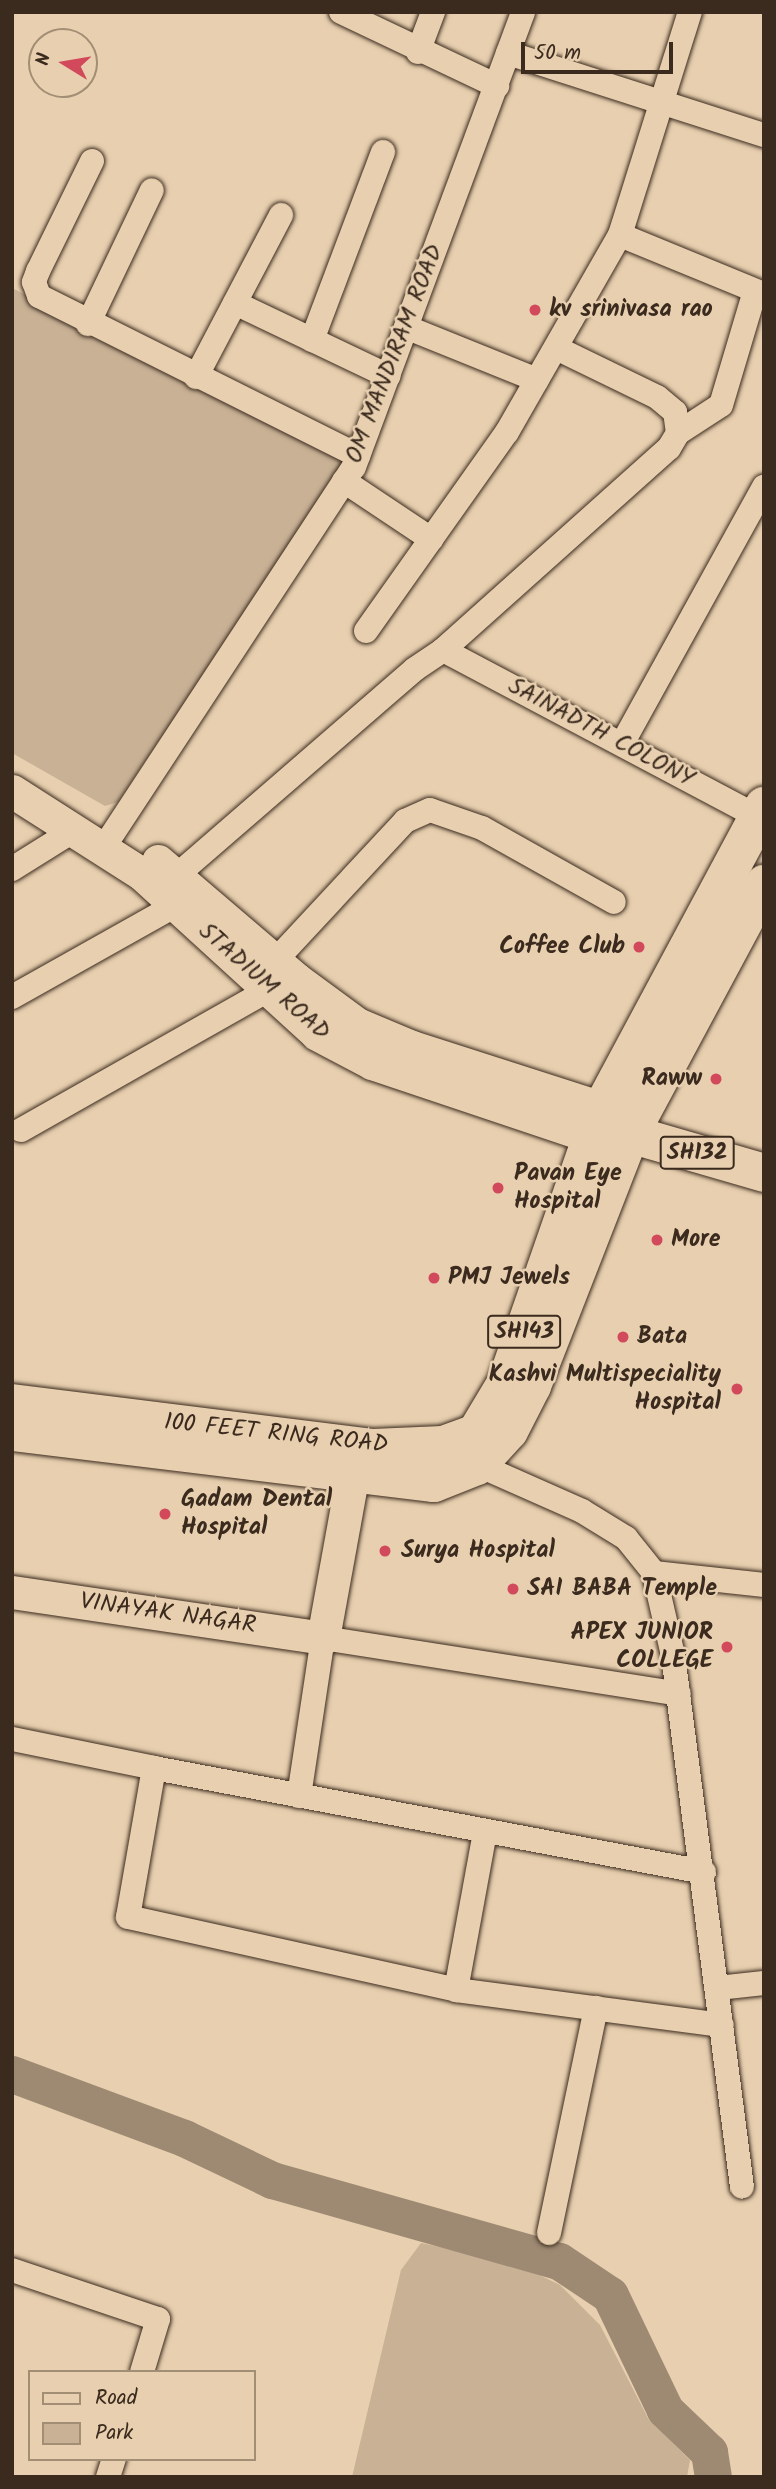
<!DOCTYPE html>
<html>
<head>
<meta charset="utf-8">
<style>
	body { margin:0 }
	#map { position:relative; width:776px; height:2489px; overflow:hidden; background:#e7cfaf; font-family:Kalam,sans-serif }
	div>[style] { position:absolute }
	.green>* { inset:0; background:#c8b195 }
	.river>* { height:37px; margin:-18.5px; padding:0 18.5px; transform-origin:18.5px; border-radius:18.5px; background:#9e8a73 }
	.roads { filter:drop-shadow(0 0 2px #3b2a1e) drop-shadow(0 0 2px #3b2a1e) }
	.street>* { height:24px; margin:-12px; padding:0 12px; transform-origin:12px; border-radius:12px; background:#e7cfaf }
	.secondary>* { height:33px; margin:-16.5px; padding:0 16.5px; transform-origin:16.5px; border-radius:16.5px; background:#e7cfaf }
	.primary>* { height:38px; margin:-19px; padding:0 19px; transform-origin:19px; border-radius:19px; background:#e7cfaf }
	.dots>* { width:19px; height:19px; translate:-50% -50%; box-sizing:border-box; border:4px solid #e7cfaf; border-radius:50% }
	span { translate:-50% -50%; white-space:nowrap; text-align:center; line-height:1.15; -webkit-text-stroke:5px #e7cfaf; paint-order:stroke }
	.shield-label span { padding:2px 5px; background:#e7cfaf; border:2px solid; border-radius:5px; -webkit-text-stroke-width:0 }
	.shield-label { font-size:23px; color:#3b2a1e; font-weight:700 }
	.poi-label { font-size:24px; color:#3b2a1e; font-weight:700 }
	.left { translate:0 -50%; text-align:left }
	.right { translate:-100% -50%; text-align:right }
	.street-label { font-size:24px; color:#3b2a1e }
	.frame { position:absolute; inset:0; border:14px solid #3b2a1e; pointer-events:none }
	.legend { position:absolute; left:28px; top:2370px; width:228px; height:91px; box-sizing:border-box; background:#e7cfaf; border:2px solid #a28d75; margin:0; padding:9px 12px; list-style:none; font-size:21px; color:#3b2a1e }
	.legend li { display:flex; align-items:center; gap:14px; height:35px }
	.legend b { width:35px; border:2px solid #a28d75 }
	.north { position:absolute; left:28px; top:28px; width:70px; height:70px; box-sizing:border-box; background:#e7cfaf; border:2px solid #a28d75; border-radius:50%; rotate:281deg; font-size:19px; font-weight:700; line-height:28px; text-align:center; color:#3b2a1e }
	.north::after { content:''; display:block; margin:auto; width:24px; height:32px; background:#d1495b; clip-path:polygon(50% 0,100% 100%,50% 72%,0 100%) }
	.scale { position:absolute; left:521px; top:42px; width:152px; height:32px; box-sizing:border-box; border:4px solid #3b2a1e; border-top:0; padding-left:9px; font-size:21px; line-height:24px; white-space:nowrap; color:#3b2a1e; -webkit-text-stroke:5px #e7cfaf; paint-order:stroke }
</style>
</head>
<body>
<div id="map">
	<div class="green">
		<div style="clip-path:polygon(12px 288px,347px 459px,118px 802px,105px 806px,12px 753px)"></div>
		<div style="clip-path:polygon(421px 2243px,510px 2261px,560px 2285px,600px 2325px,649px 2420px,690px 2460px,687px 2477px,352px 2477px,401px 2270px)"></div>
	</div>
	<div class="river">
		<div style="left:12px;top:2074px;width:184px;rotate:20.4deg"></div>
		<div style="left:184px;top:2138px;width:98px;rotate:25.5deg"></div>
		<div style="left:272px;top:2180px;width:298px;rotate:15.8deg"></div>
		<div style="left:559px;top:2261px;width:61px;rotate:33.7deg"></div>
		<div style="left:610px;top:2295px;width:127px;rotate:64.4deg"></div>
		<div style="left:665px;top:2410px;width:61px;rotate:43.7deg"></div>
		<div style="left:709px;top:2452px;width:25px;rotate:81deg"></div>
	</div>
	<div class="roads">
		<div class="street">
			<div style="left:341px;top:12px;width:173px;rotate:25.4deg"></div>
			<div style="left:418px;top:52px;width:43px;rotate:-69.4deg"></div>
			<div style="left:508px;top:53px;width:269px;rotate:17.8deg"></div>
			<div style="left:92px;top:161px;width:123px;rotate:116.1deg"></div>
			<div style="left:38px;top:271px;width:12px;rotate:110deg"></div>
			<div style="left:34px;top:282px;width:15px;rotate:70deg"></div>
			<div style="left:39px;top:296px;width:357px;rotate:26.6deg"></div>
			<div style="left:620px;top:235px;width:156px;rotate:22.3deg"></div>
			<div style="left:235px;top:303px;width:170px;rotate:25.5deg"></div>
			<div style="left:88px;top:324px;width:148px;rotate:-64.5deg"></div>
			<div style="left:406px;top:327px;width:141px;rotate:22deg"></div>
			<div style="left:312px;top:340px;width:201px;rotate:-69.3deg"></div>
			<div style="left:196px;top:377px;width:183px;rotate:-62.3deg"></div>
			<div style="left:678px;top:433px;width:51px;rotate:-33.1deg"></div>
			<div style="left:721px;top:405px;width:119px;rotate:-73.4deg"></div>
			<div style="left:344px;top:481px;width:105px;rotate:33.7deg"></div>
			<div style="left:366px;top:631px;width:244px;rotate:-54.7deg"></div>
			<div style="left:507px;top:432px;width:227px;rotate:-60.2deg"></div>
			<div style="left:620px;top:235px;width:234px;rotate:-72.6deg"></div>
			<div style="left:443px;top:650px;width:357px;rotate:27.9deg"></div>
			<div style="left:622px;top:744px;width:294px;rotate:-61.1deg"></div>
			<div style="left:104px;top:847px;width:455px;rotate:-56.7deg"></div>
			<div style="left:354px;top:467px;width:485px;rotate:-69.6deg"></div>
			<div style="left:12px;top:869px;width:75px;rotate:-32deg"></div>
			<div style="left:176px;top:876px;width:316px;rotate:-40.9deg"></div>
			<div style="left:415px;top:669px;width:34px;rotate:-34deg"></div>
			<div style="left:443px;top:650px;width:303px;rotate:-41.8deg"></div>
			<div style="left:669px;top:448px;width:17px;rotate:-59deg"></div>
			<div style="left:678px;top:433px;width:21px;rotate:-98deg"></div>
			<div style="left:675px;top:412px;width:23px;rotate:-140deg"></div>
			<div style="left:657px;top:397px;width:112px;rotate:-154.1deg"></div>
			<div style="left:275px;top:961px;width:191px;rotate:-47.1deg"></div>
			<div style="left:405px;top:821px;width:27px;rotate:-24deg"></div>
			<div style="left:430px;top:810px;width:55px;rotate:19.1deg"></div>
			<div style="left:482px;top:828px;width:151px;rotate:29.3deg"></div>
			<div style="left:12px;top:997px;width:188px;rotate:-29.3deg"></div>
			<div style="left:21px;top:1130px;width:284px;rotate:-29.5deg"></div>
			<div style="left:467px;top:1460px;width:126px;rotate:23.9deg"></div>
			<div style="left:582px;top:1511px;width:52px;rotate:31.5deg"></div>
			<div style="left:626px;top:1538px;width:45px;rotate:51.3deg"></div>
			<div style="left:654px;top:1573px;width:84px;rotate:77deg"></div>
			<div style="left:673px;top:1655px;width:536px;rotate:82.61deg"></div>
			<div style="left:654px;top:1573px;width:111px;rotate:6.2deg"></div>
			<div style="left:12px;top:1739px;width:145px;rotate:11.5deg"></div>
			<div style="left:299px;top:1796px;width:160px;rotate:-81.4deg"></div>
			<div style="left:323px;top:1638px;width:360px;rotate:8.9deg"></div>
			<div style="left:704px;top:1872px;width:560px;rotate:-169.29deg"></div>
			<div style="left:154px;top:1768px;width:151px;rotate:99.9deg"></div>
			<div style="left:128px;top:1917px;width:336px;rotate:12.5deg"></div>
			<div style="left:456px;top:1990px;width:268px;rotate:7.5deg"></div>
			<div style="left:718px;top:1988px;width:46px;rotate:-6.2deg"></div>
			<div style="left:456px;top:1990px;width:161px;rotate:-79.6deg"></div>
			<div style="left:549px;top:2233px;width:230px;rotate:-78.2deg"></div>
			<div style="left:12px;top:2270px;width:154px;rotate:18.6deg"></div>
			<div style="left:158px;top:2319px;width:55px;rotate:106.8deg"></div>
			<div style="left:108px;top:2477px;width:19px;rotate:-72deg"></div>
		</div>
		<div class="secondary">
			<div style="left:12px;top:791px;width:154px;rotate:32.6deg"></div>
			<div style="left:142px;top:874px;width:237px;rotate:42.4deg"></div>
			<div style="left:317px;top:1034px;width:62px;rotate:27.8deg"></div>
			<div style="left:372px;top:1063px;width:257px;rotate:18.6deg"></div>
			<div style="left:158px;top:861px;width:182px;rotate:40.5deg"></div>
			<div style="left:296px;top:979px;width:76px;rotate:36.4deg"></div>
			<div style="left:357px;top:1024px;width:60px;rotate:22.7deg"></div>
			<div style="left:412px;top:1047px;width:200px;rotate:17.8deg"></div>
			<div style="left:12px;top:1592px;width:314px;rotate:8.4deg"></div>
			<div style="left:323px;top:1638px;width:168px;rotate:-79.7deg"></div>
		</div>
		<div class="primary">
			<div style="left:630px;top:1134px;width:140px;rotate:16.2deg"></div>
			<div style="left:12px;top:1403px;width:364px;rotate:7.1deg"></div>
			<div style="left:373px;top:1448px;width:70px;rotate:-2.5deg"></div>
			<div style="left:443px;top:1445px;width:35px;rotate:-20deg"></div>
			<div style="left:476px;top:1433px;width:58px;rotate:-59deg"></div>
			<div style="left:506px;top:1383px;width:291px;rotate:-70.8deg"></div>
			<div style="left:602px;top:1108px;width:343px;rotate:-61.8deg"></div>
			<div style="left:12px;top:1432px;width:425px;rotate:6.9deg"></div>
			<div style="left:434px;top:1483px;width:46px;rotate:-21.6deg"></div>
			<div style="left:477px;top:1466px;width:47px;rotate:-47.6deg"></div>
			<div style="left:509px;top:1431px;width:51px;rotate:-62.9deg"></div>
			<div style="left:532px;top:1386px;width:270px;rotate:-68.7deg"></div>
			<div style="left:630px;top:1134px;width:284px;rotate:-61.8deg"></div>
		</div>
	</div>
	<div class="dots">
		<div style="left:535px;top:310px;background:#d1495b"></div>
		<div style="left:639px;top:947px;background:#d1495b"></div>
		<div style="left:716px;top:1079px;background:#d1495b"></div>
		<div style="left:498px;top:1188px;background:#d1495b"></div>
		<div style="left:657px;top:1240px;background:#d1495b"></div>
		<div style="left:434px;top:1278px;background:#d1495b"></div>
		<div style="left:623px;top:1337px;background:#d1495b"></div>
		<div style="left:737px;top:1389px;background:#d1495b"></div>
		<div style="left:165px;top:1514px;background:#d1495b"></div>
		<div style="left:385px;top:1551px;background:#d1495b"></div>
		<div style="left:513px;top:1589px;background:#d1495b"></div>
		<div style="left:727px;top:1647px;background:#d1495b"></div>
	</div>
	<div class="shield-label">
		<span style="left:697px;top:1153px">SH132</span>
		<span style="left:524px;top:1332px">SH143</span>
	</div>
	<div class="poi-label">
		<span class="left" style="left:549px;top:310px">kv srinivasa rao</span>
		<span class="right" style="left:625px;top:947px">Coffee Club</span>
		<span class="right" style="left:702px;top:1079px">Raww</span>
		<span class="left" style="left:514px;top:1188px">Pavan Eye<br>Hospital</span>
		<span class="left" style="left:671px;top:1240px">More</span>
		<span class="left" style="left:448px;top:1278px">PMJ Jewels</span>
		<span class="left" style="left:637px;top:1337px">Bata</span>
		<span class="right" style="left:721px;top:1389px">Kashvi Multispeciality<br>Hospital</span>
		<span class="left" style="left:181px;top:1514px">Gadam Dental<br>Hospital</span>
		<span class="left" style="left:401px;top:1551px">Surya Hospital</span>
		<span class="left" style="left:527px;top:1589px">SAI BABA Temple</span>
		<span class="right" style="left:713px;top:1647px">APEX JUNIOR<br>COLLEGE</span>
	</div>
	<div class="street-label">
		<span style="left:395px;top:354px;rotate:-69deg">OM MANDIRAM ROAD</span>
		<span style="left:601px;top:733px;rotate:28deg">SAINADTH COLONY</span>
		<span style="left:264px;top:982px;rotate:41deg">STADIUM ROAD</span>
		<span style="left:276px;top:1434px;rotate:6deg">100 FEET RING ROAD</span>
		<span style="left:168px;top:1614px;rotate:8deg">VINAYAK NAGAR</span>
	</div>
	<div class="frame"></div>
	<ul class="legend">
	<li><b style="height:9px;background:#e7cfaf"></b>Road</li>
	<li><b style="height:19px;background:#c8b195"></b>Park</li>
	</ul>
	<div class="north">N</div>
	<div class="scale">50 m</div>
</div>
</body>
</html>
